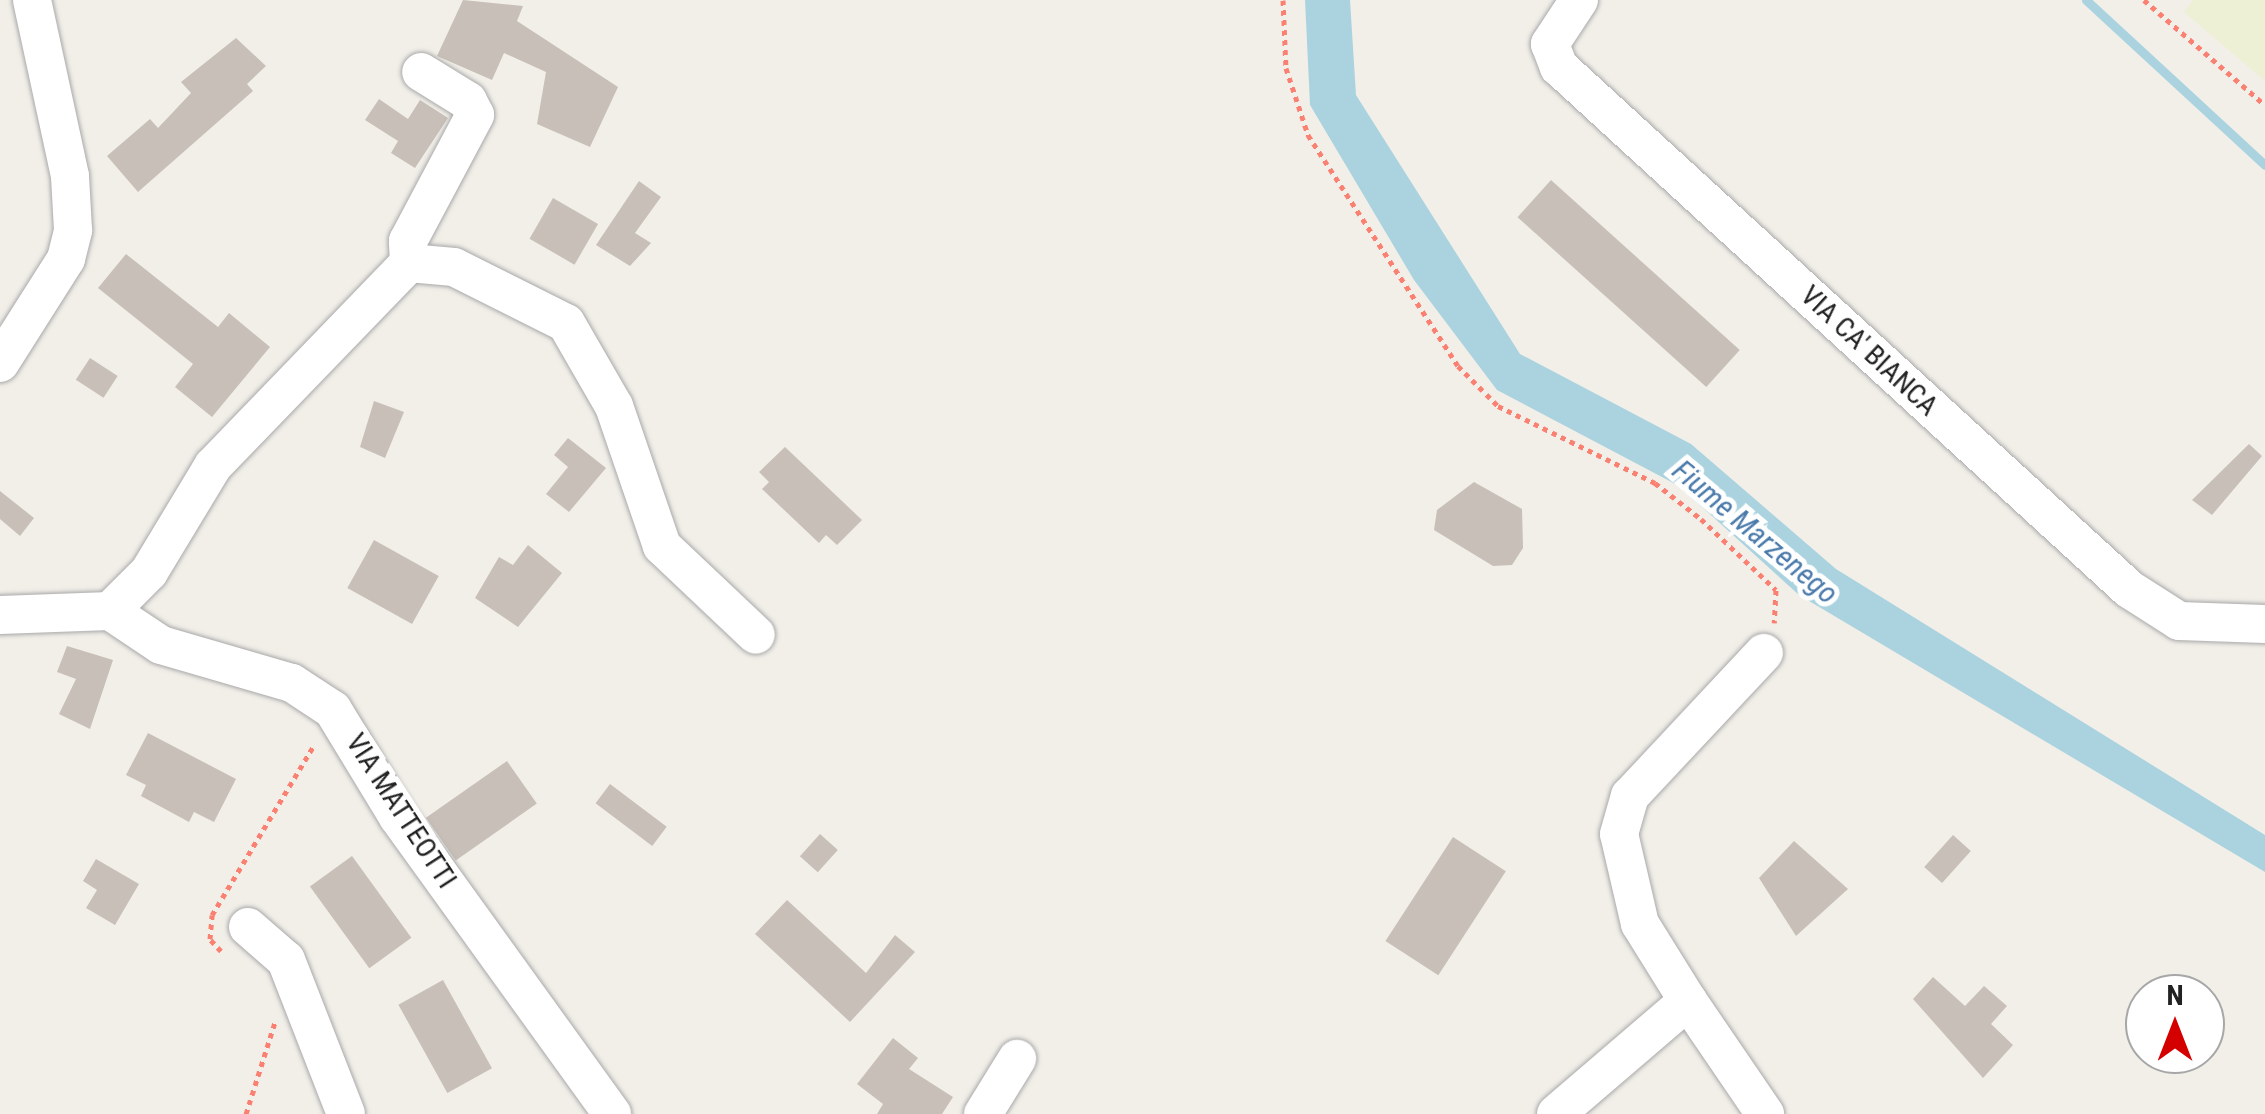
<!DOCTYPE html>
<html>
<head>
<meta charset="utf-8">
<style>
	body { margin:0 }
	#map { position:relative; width:2265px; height:1114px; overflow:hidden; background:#f2efe9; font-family:"Roboto Condensed",sans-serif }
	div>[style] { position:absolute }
	.farmland>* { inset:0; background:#eef0d5 }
	.water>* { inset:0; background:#aad3df }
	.stream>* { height:9px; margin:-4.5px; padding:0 4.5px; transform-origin:4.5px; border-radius:4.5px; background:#aad3df }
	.building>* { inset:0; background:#c7bfb8; transform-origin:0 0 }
	.path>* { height:5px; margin-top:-2.5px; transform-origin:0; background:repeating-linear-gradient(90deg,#fa8072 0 5px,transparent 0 10px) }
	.roads { filter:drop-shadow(0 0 2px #a9a9a9) drop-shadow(0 0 2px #a9a9a9) }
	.minor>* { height:38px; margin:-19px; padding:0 19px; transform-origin:19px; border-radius:19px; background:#fff }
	span { translate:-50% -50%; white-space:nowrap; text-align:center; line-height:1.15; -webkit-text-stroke:10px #fff; paint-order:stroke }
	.street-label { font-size:28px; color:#222 }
	.water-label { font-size:30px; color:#4a7aab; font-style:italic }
	.north { position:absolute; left:2125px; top:974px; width:100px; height:100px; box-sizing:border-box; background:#fff; border:2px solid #a7a7a7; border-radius:50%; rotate:0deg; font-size:28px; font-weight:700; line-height:40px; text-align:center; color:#222 }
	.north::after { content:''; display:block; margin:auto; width:35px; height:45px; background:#d40000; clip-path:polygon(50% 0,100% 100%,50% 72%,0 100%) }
</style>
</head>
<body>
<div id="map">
	<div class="farmland">
		<div style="clip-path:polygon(2193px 0,2265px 0,2265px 81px,2184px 12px)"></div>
	</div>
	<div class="water">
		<div style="clip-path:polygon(1305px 0,1350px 0,1356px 95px,1520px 354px,1691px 444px,1836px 569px,2265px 835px,2265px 872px,1799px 595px,1679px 486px,1497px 390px,1414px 280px,1310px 105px)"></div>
	</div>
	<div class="stream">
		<div style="left:2086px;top:0;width:243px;rotate:42.7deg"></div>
	</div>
	<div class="building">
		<div style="clip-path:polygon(463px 0,523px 6px,517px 21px,618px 87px,590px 147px,537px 124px,546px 72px,504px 53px,492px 80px,437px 56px)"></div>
		<div style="clip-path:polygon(236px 38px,266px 66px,247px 84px,253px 91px,138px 192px,107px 156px,150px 119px,158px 128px,191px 93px,181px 82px)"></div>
		<div style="clip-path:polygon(379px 99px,408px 119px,420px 100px,448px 118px,415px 168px,391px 153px,398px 141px,365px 120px)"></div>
		<div style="left:1551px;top:180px;width:254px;height:50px;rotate:42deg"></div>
		<div style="clip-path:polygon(639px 181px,661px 197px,635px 233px,651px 243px,630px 266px,596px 245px)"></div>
		<div style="left:553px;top:198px;width:52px;height:47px;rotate:30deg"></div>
		<div style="clip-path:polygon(126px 254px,218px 327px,229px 313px,270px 347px,212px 417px,175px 387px,193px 364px,98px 288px)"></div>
		<div style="left:90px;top:358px;width:33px;height:26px;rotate:33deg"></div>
		<div style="clip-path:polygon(374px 401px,404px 412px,385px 458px,360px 447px)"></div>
		<div style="clip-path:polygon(568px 438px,606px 468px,569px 512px,546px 494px,568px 467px,554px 455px)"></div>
		<div style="clip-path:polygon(2249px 444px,2262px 456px,2212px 515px,2192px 500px)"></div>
		<div style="clip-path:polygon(785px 447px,862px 520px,837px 545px,826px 535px,819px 543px,762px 489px,769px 482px,759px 472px)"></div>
		<div style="clip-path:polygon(1474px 482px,1522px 509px,1523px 548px,1512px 565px,1493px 566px,1434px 530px,1437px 510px)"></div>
		<div style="clip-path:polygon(0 491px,34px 518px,20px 536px,0 519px)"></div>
		<div style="left:374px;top:540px;width:74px;height:55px;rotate:29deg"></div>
		<div style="clip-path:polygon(528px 545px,562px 573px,518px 627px,475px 598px,499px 557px,513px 565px)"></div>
		<div style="clip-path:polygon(67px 646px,113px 660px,90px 729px,59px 714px,76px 679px,57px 672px)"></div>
		<div style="clip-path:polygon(148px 733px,236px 779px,214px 822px,194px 812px,189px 822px,141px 796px,146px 785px,126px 775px)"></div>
		<div style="left:507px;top:761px;width:52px;height:99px;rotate:55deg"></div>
		<div style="left:610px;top:784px;width:71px;height:24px;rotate:37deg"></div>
		<div style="left:820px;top:834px;width:24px;height:30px;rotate:42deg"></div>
		<div style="left:1953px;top:835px;width:24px;height:43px;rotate:42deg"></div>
		<div style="left:1453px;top:837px;width:63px;height:124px;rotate:33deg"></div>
		<div style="clip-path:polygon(1794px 841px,1848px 889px,1796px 936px,1759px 878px)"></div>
		<div style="left:352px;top:856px;width:101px;height:52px;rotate:54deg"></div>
		<div style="clip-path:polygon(96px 859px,139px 884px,115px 925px,86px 908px,97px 890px,83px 881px)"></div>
		<div style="clip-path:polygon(787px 900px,866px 973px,895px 935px,915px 952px,850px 1022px,755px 934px)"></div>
		<div style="clip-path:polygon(1933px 977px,1965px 1006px,1984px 986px,2007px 1006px,1991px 1024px,2013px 1045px,1983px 1078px,1913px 999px)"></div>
		<div style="left:443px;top:980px;width:101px;height:51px;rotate:61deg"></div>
		<div style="clip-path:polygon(893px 1038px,918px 1058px,909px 1069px,953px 1097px,942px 1114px,877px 1114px,883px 1104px,857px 1084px)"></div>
	</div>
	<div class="path">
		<div style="left:1283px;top:0;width:68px;rotate:87.5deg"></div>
		<div style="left:1286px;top:68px;width:71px;rotate:71.8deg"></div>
		<div style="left:1308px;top:135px;width:275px;rotate:57deg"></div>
		<div style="left:1458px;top:366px;width:57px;rotate:45deg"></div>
		<div style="left:1498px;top:406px;width:175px;rotate:26.1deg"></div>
		<div style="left:1655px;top:483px;width:58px;rotate:38deg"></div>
		<div style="left:1701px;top:519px;width:103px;rotate:43.4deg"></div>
		<div style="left:1776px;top:590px;width:33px;rotate:93deg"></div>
		<div style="left:2144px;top:0;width:160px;rotate:41deg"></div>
		<div style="left:221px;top:951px;width:16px;rotate:-133deg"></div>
		<div style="left:210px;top:939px;width:24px;rotate:-85deg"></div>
		<div style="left:212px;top:915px;width:198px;rotate:-59deg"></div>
		<div style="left:246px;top:1114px;width:96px;rotate:-72.5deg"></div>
	</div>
	<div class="roads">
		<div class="minor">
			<div style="left:1579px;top:0;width:53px;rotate:123.4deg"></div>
			<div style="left:1550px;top:44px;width:25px;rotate:69deg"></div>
			<div style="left:1559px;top:67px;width:773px;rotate:42.48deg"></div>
			<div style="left:2129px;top:589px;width:59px;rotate:32.6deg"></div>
			<div style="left:2179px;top:621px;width:86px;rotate:2deg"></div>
			<div style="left:409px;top:263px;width:45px;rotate:5.1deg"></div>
			<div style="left:454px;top:267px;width:125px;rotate:26.6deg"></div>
			<div style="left:566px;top:323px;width:96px;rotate:60deg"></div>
			<div style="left:614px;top:406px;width:148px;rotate:71.1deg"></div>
			<div style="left:662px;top:546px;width:129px;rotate:43.4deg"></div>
			<div style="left:409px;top:263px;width:22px;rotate:-93deg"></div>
			<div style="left:408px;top:241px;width:143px;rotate:-62deg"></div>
			<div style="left:475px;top:115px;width:16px;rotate:-117deg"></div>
			<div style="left:468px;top:101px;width:55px;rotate:-148.3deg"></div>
			<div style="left:0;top:363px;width:123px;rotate:-57.6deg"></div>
			<div style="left:66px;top:259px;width:30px;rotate:-76deg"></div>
			<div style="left:73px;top:230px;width:54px;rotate:-93.2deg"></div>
			<div style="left:70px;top:176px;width:180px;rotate:-102.2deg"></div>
			<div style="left:110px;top:611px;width:55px;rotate:-45deg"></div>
			<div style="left:149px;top:572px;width:124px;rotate:-58.9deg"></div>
			<div style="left:213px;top:466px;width:282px;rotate:-46deg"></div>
			<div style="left:0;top:615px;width:110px;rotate:-2.1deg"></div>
			<div style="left:110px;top:611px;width:61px;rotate:33.7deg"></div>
			<div style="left:161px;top:645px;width:136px;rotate:16.2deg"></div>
			<div style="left:292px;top:683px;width:49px;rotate:33.4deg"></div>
			<div style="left:333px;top:710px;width:125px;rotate:58.7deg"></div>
			<div style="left:398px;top:817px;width:366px;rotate:54.2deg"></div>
			<div style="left:248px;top:927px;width:50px;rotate:41deg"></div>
			<div style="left:286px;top:960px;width:165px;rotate:68.7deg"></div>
			<div style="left:1688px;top:1001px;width:91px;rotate:-121.9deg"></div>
			<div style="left:1640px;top:924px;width:92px;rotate:-103.1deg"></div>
			<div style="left:1619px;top:834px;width:40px;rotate:-74deg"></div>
			<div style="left:1630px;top:796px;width:196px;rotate:-46.9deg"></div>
			<div style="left:983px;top:1114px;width:65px;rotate:-58.3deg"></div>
			<div style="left:1556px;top:1114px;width:174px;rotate:-40.6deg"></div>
			<div style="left:1688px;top:1001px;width:137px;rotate:55.7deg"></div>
		</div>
	</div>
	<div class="street-label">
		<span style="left:1869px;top:351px;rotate:43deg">VIA CA' BIANCA</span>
		<span style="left:401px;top:811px;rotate:57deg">VIA MATTEOTTI</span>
	</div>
	<div class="water-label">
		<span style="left:1755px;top:532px;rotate:40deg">Fiume Marzenego</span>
	</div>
	<div class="north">N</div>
</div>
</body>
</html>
